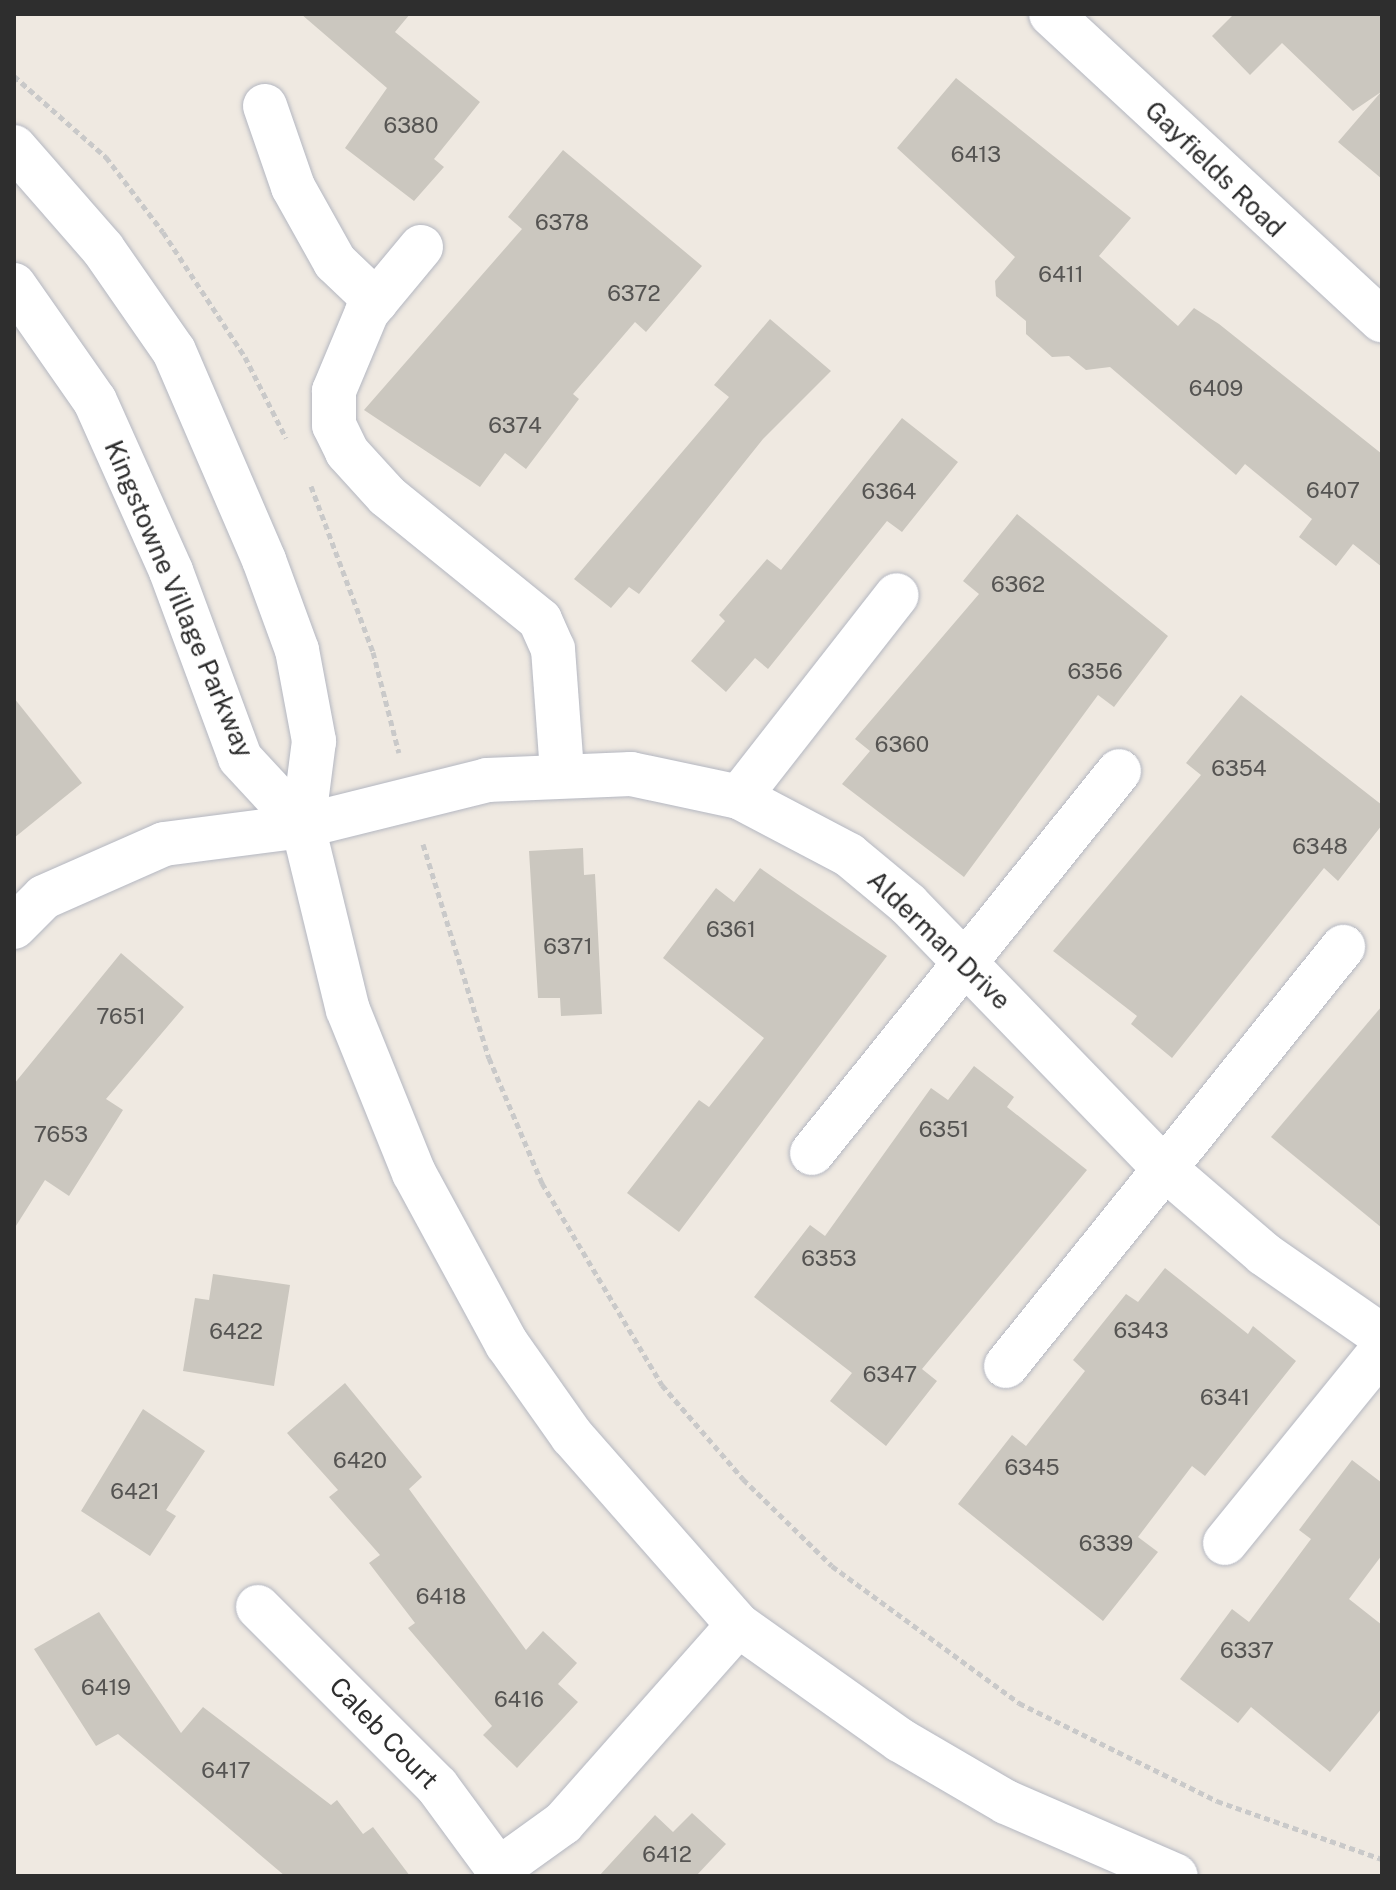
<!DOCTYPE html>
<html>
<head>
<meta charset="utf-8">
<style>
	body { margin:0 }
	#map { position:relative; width:1396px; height:1890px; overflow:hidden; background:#efe9e1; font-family:"Public Sans",sans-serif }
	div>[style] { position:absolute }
	.building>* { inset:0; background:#cbc7bf }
	.path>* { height:5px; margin-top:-2.5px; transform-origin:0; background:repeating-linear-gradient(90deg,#c9c9c9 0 6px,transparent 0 10px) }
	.roads { filter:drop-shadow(0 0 2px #b4b7c1) drop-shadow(0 0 2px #b4b7c1) }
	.minor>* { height:44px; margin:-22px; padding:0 22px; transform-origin:22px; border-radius:22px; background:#fff }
	.tertiary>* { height:44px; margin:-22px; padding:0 22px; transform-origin:22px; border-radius:22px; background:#fff }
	span { translate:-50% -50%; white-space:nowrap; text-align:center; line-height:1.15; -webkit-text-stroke:8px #fff; paint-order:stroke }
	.number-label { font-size:22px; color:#555452 }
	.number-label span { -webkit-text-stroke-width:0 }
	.street-label { font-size:26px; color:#2e2e2e }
	.frame { position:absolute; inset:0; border:16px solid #2e2e2e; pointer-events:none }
</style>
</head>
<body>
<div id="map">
	<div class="building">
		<div style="clip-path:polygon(301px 14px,410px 14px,395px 32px,480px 102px,434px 159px,444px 167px,414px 201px,345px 148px,387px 88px)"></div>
		<div style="clip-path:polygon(1234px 14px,1382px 14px,1382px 179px,1338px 142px,1381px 92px,1353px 111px,1282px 43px,1250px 75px,1212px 36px)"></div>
		<div style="clip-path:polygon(956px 78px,1131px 218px,1099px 256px,1178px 326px,1194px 308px,1219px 324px,1382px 454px,1382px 567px,1353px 544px,1336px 566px,1299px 537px,1312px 519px,1245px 464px,1236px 475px,1110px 367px,1086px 370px,1069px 356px,1052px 357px,1026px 334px,1026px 321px,996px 296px,995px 281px,1015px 257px,897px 148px)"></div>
		<div style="clip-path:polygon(563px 150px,702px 266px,646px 332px,635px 322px,573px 394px,579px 399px,526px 469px,505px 453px,480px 487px,364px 410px,522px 229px,508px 217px)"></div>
		<div style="clip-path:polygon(770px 319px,831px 371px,763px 439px,639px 594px,629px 587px,611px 608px,574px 579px,729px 397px,714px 385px)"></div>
		<div style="clip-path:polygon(902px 418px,958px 462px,902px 532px,887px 521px,768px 669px,755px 658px,726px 692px,691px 661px,725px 621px,719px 615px,767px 559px,781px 570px)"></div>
		<div style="clip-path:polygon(1017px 514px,1168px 636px,1114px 707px,1098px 695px,964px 877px,842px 784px,870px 751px,855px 739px,979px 594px,963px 581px)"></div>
		<div style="clip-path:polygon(1241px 695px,1382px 805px,1382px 825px,1338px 881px,1324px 868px,1172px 1058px,1131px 1024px,1137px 1016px,1053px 951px,1201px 775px,1186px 763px)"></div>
		<div style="clip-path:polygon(14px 698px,82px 783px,14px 838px)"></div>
		<div style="clip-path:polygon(583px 848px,584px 875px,595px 874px,602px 1014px,561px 1016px,560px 998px,538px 998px,529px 851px)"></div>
		<div style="clip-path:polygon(760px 868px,887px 956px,679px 1232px,627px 1193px,699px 1100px,709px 1107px,764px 1038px,663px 958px,716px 888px,734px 902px)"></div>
		<div style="clip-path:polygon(121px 953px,184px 1007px,106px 1099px,123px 1110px,69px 1196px,45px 1180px,14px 1229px,14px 1084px)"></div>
		<div style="clip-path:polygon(1382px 1006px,1382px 1228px,1271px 1137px)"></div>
		<div style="clip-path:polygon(974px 1066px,1014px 1097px,1007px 1107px,1087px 1170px,922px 1369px,937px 1381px,886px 1446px,830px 1401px,852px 1373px,754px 1297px,810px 1225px,825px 1236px,931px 1088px,948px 1100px)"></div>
		<div style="clip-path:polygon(1165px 1268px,1248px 1334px,1253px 1326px,1296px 1361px,1205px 1476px,1192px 1466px,1138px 1537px,1158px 1552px,1103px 1621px,958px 1504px,1012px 1435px,1026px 1446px,1085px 1371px,1073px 1360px,1126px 1294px,1138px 1302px)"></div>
		<div style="clip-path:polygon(213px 1274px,290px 1285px,274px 1386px,183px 1371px,195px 1298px,209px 1300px)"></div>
		<div style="clip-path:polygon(345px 1383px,422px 1477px,409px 1489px,526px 1650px,543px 1631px,577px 1663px,558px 1684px,578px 1702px,517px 1768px,483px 1735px,492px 1726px,408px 1628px,415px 1623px,369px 1563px,380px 1555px,329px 1497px,338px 1490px,287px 1433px)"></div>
		<div style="clip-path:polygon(143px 1409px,205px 1451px,166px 1510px,176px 1516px,150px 1556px,81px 1511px)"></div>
		<div style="clip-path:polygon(1352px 1460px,1382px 1483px,1382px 1555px,1349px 1599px,1382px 1625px,1382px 1708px,1330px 1772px,1251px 1707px,1238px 1723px,1180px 1679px,1232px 1609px,1249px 1622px,1311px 1539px,1299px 1530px)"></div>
		<div style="clip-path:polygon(99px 1612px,181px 1733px,203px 1707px,331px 1805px,337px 1800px,363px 1834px,373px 1827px,410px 1876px,285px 1876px,118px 1734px,96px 1746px,34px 1649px)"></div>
		<div style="clip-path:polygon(692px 1813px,726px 1844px,696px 1876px,599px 1876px,655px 1815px,673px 1832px)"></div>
	</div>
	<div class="path">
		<div style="left:14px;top:76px;width:123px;rotate:41.4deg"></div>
		<div style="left:106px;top:157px;width:94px;rotate:52.8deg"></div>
		<div style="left:163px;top:232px;width:149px;rotate:56.7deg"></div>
		<div style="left:245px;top:357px;width:91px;rotate:63.2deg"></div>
		<div style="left:311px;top:486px;width:177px;rotate:69.5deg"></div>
		<div style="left:373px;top:652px;width:104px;rotate:75.6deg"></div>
		<div style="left:423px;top:844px;width:224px;rotate:72.9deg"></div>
		<div style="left:489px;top:1058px;width:136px;rotate:67deg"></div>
		<div style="left:542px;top:1183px;width:235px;rotate:59.3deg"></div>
		<div style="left:662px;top:1385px;width:124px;rotate:49.2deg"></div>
		<div style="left:743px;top:1479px;width:124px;rotate:44.3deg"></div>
		<div style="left:832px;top:1566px;width:232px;rotate:36.2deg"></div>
		<div style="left:1019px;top:1703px;width:221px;rotate:26.3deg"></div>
		<div style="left:1217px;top:1801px;width:175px;rotate:19.4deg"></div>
	</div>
	<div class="roads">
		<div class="minor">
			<div style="left:1051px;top:14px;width:451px;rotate:42.8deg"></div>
			<div style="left:265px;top:106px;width:86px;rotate:70.9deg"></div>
			<div style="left:293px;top:187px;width:86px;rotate:60.8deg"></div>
			<div style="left:335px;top:262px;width:57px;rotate:43.6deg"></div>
			<div style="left:421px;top:247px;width:85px;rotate:129.7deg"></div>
			<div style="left:367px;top:312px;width:86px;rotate:112.7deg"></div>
			<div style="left:334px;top:391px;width:34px;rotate:90deg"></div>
			<div style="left:334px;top:425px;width:30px;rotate:64deg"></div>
			<div style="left:347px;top:452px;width:59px;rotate:47.7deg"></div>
			<div style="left:387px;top:496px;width:197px;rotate:39deg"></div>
			<div style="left:540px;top:620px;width:32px;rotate:66deg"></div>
			<div style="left:553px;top:649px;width:123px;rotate:85.8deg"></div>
			<div style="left:739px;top:797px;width:256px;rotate:-52deg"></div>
			<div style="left:14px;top:927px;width:42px;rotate:-45deg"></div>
			<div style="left:44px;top:897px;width:131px;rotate:-23.8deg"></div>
			<div style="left:164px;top:844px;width:140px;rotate:-7.4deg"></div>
			<div style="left:303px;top:826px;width:190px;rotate:-14deg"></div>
			<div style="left:487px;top:780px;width:144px;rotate:-2.4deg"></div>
			<div style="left:631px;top:774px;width:110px;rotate:12deg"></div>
			<div style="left:739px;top:797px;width:124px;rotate:27.8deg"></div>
			<div style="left:849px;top:855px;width:77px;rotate:39.7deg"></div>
			<div style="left:908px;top:904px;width:366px;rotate:45.9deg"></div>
			<div style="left:1163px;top:1167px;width:133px;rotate:40.7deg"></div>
			<div style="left:1264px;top:1254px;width:144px;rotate:34.8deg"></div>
			<div style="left:812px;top:1153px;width:490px;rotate:-51.2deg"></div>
			<div style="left:1006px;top:1366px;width:538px;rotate:-51.19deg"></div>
			<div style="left:1225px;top:1543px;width:249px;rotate:-50.9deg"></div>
			<div style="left:258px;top:1607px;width:253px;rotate:45deg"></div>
			<div style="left:437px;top:1786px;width:112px;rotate:53.7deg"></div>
			<div style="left:499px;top:1869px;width:79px;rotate:-35.7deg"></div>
			<div style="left:563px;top:1823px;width:264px;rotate:-48.5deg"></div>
		</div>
		<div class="tertiary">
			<div style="left:14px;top:147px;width:135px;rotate:48.9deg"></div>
			<div style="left:103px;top:249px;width:124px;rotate:55.2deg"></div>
			<div style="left:174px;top:351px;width:228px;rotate:66.7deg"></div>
			<div style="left:264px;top:560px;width:96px;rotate:69.9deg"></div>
			<div style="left:297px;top:650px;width:93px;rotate:79.4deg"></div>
			<div style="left:314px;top:741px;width:86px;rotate:97.4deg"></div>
			<div style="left:303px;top:826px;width:189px;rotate:76.3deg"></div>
			<div style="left:348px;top:1010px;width:176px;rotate:68deg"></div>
			<div style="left:414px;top:1173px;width:195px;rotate:61.5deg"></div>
			<div style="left:507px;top:1344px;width:113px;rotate:54.8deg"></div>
			<div style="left:572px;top:1436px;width:252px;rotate:48.7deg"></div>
			<div style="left:738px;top:1625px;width:199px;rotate:35.4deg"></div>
			<div style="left:900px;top:1740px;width:123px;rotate:30.3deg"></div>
			<div style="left:1006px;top:1802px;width:185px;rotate:23.5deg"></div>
			<div style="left:14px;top:285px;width:141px;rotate:55.1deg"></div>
			<div style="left:95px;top:401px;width:186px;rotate:65.9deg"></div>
			<div style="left:171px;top:571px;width:199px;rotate:69.7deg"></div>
			<div style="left:240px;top:758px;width:93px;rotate:47.2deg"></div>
		</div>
	</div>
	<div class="number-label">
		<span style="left:411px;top:126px">6380</span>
		<span style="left:976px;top:155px">6413</span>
		<span style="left:562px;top:223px">6378</span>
		<span style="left:1061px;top:275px">6411</span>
		<span style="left:634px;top:294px">6372</span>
		<span style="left:1216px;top:389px">6409</span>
		<span style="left:515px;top:426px">6374</span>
		<span style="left:1333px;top:491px">6407</span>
		<span style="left:889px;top:492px">6364</span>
		<span style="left:1018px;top:585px">6362</span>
		<span style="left:1095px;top:672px">6356</span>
		<span style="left:902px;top:745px">6360</span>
		<span style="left:1239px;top:769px">6354</span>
		<span style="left:1320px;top:847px">6348</span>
		<span style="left:731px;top:930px">6361</span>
		<span style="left:568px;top:947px">6371</span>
		<span style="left:121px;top:1017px">7651</span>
		<span style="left:944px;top:1130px">6351</span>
		<span style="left:61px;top:1135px">7653</span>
		<span style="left:829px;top:1259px">6353</span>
		<span style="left:1141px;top:1331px">6343</span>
		<span style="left:236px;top:1332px">6422</span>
		<span style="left:890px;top:1375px">6347</span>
		<span style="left:1225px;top:1398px">6341</span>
		<span style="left:360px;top:1461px">6420</span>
		<span style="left:1032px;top:1468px">6345</span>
		<span style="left:135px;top:1492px">6421</span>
		<span style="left:1106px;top:1544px">6339</span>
		<span style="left:441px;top:1597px">6418</span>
		<span style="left:1247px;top:1651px">6337</span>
		<span style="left:106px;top:1688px">6419</span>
		<span style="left:519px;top:1700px">6416</span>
		<span style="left:226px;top:1771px">6417</span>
		<span style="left:667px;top:1855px">6412</span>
	</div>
	<div class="street-label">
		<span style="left:1215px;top:169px;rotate:44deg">Gayfields Road</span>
		<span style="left:179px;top:599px;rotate:67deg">Kingstowne Village Parkway</span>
		<span style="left:939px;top:940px;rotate:44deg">Alderman Drive</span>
		<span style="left:384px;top:1733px;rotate:46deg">Caleb Court</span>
	</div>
	<div class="frame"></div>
</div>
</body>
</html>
